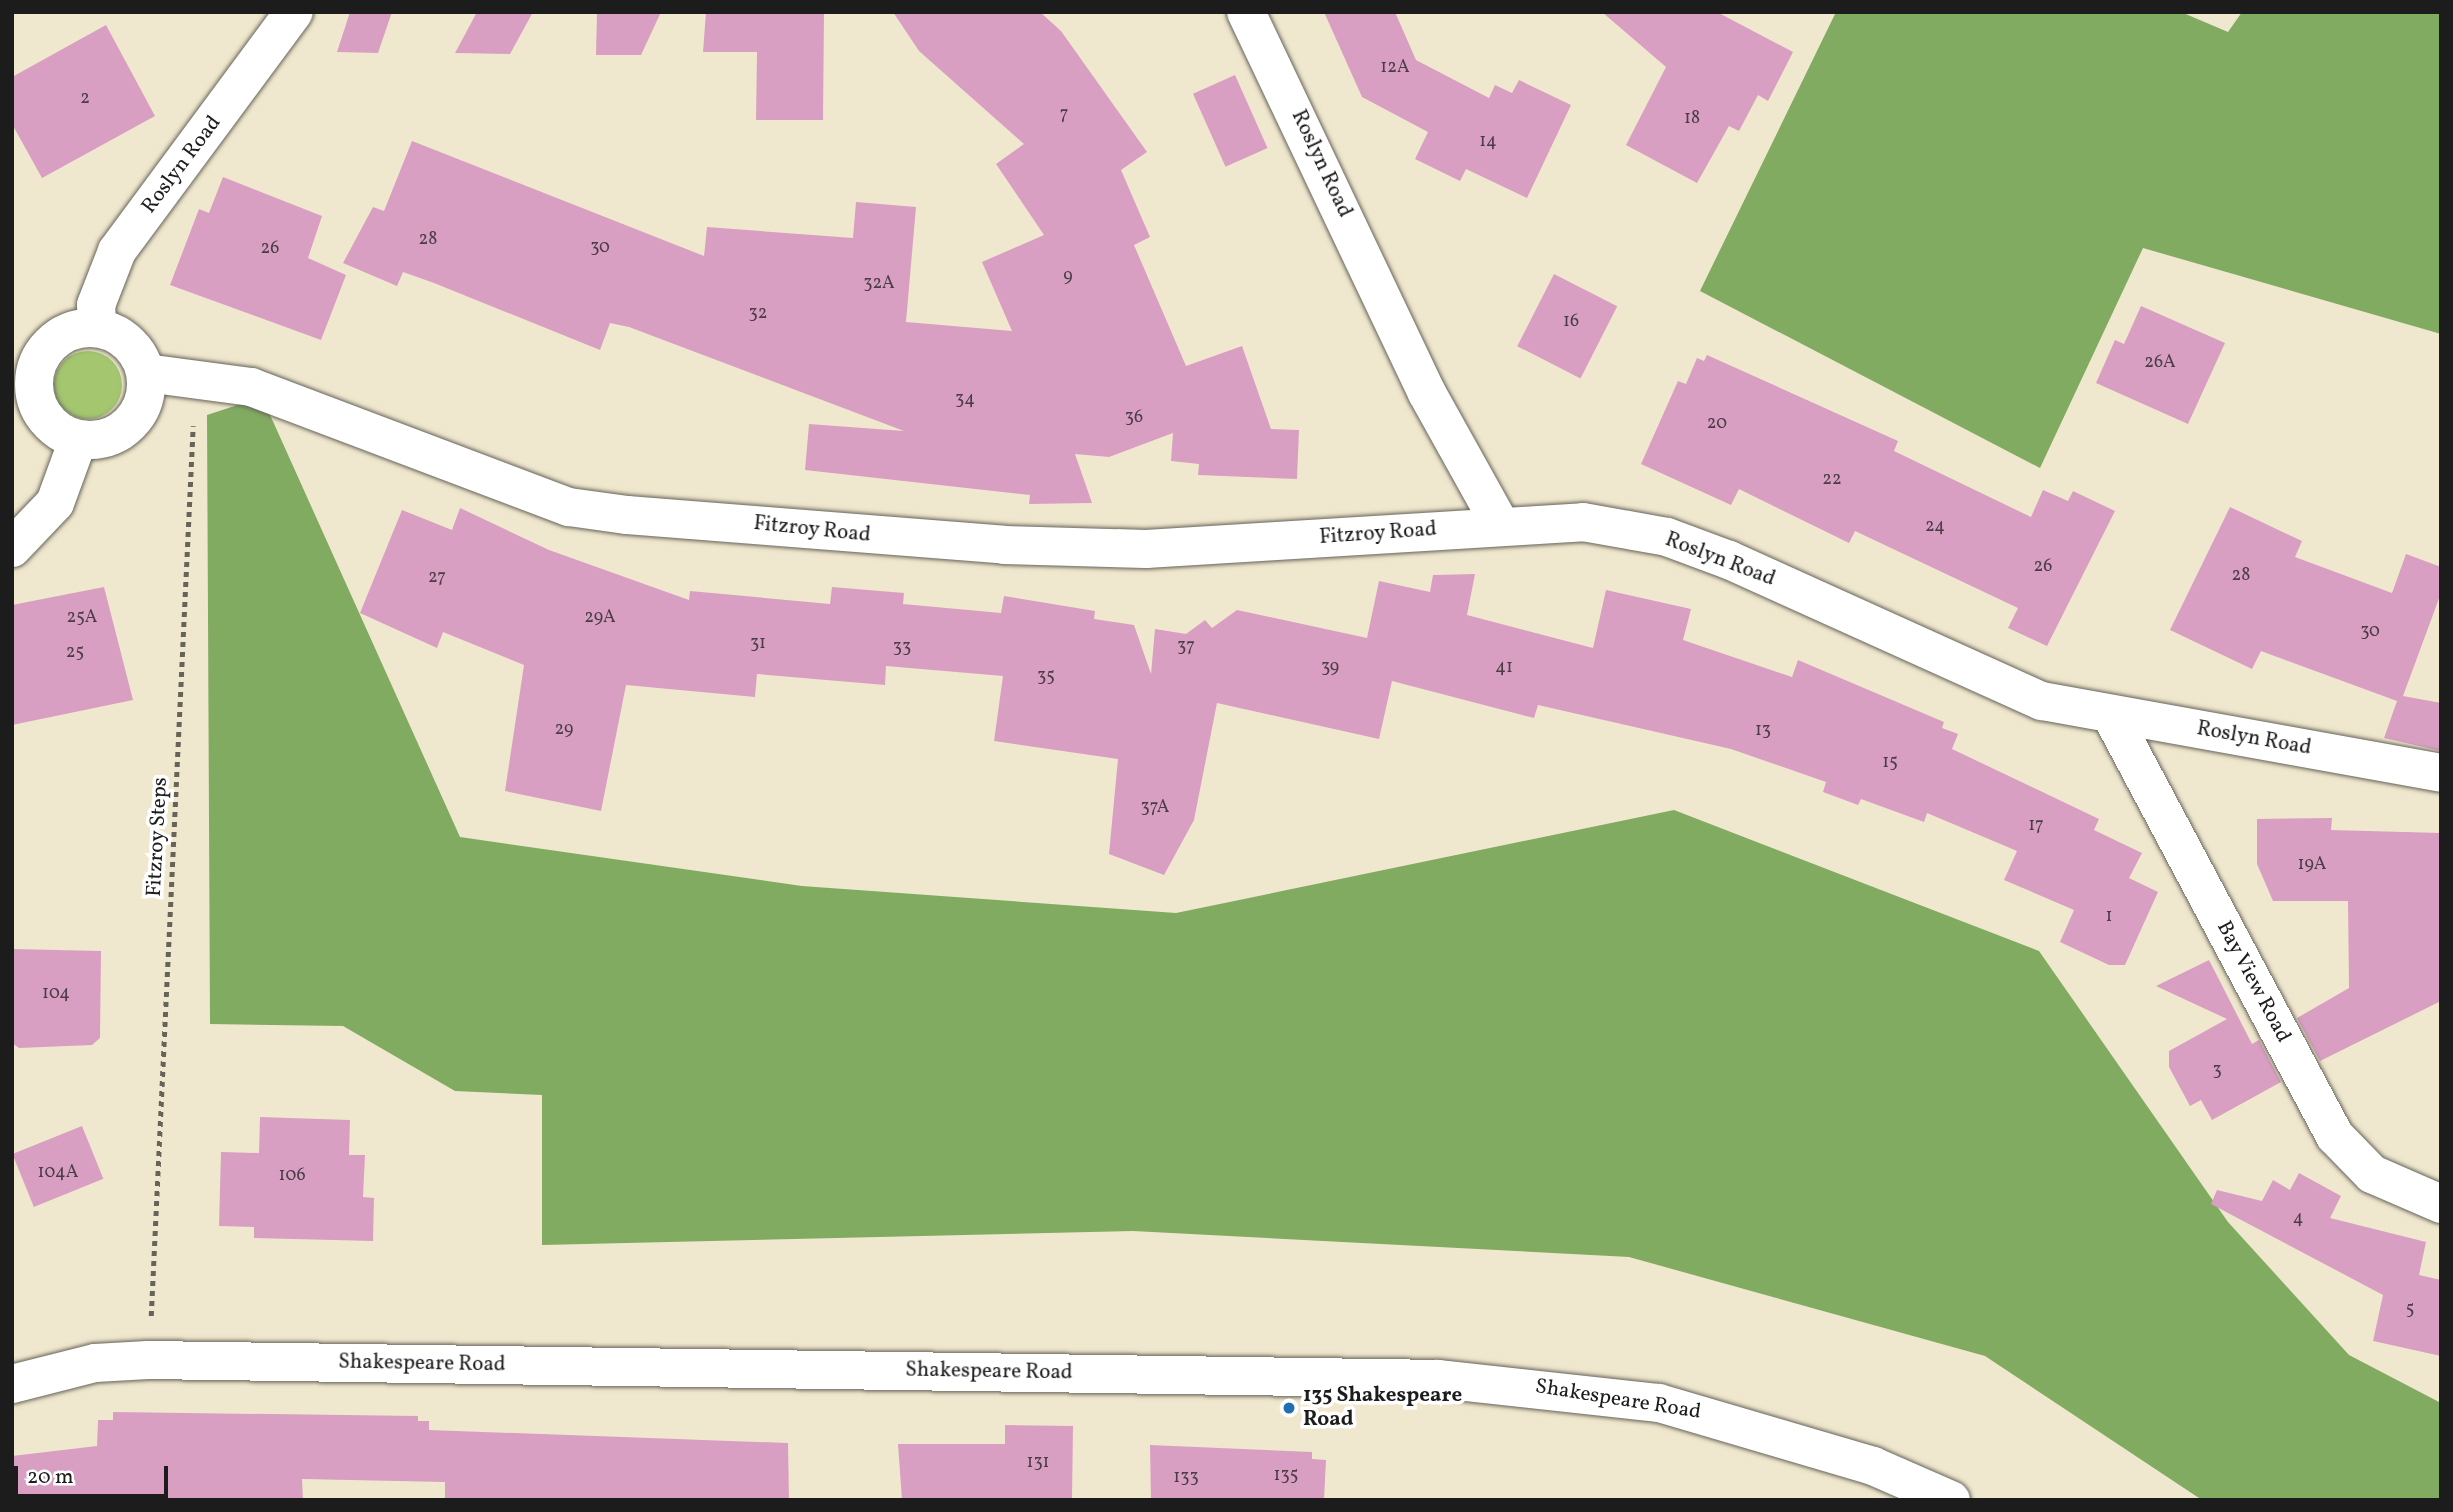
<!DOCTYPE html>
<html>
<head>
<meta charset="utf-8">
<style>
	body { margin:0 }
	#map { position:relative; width:2453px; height:1512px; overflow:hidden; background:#f0e8ce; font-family:Vollkorn,serif }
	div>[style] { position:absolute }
	.green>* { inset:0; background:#a3c66f }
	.round { border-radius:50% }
	.forest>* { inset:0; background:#82ab62 }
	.building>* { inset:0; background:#d99fc2; transform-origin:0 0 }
	.path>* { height:4.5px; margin-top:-2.25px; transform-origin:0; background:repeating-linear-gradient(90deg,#66635a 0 5px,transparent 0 10px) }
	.roads { filter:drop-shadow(0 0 2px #66635a) drop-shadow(0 0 2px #66635a) }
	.minor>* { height:38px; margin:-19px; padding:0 19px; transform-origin:19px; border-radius:19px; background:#fff }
	.minor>.ring { margin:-19px; padding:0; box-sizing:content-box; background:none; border:38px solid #fff; border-radius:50% }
	.dots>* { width:19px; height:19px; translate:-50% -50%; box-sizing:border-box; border:4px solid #fff; border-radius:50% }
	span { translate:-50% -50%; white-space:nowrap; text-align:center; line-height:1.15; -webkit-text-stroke:7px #fff; paint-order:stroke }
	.number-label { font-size:18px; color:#4b3d46 }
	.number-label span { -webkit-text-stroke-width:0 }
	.street-label { font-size:21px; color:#1c1c1c }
	.poi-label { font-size:21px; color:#1c1c1c; font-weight:700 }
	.left { translate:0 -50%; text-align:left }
	.frame { position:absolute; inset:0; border:14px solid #1c1c1c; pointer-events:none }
	.scale { position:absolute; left:14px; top:1466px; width:154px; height:32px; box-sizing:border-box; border:4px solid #1c1c1c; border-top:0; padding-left:9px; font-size:21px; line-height:24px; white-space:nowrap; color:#1c1c1c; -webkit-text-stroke:5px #fff; paint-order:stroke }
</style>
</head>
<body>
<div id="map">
	<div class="green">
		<div class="round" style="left:54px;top:351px;width:68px;height:68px"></div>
	</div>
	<div class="forest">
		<div style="clip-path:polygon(1836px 12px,2181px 12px,2228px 32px,2242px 12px,2441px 12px,2441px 334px,2143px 248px,2040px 468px,1700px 291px)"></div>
		<div style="clip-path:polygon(262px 397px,460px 837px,802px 886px,1176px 913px,1674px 810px,2039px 951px,2228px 1222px,2349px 1355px,2441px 1403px,2441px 1500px,2202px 1500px,1985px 1356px,1629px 1257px,1133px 1231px,542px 1245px,542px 1095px,455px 1091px,343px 1026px,210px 1024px,207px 415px)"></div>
	</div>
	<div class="building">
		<div style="clip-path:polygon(350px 12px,392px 12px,378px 53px,337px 52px)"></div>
		<div style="clip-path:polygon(477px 12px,533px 12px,510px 54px,455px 53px)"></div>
		<div style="clip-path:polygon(597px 12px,661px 12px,641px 55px,596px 55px)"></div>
		<div style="clip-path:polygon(706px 12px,824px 12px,823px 120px,756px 120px,757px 52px,703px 52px)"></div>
		<div style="clip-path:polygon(893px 12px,1040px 12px,1061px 31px,1147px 152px,1121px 170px,1150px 237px,1134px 245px,1186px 366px,1242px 346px,1271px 429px,1299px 430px,1297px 479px,1198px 475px,1199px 464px,1171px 461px,1173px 433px,1109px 457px,1075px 454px,1092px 503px,1029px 504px,1030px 495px,805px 470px,809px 424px,904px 431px,629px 327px,610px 323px,600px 350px,434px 283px,403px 272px,397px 286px,343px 263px,373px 207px,384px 211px,412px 141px,704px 256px,707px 227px,853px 238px,856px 202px,916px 207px,906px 322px,1012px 331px,982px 262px,1044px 235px,996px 164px,1024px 144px,919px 51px)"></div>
		<div style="clip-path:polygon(1324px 12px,1395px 12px,1416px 60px,1489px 98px,1495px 85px,1512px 93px,1519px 80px,1571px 105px,1527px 198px,1466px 169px,1460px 181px,1415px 159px,1428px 132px,1362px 97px)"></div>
		<div style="clip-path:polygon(1602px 12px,1717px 12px,1793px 52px,1768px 101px,1758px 95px,1739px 131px,1729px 126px,1697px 183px,1626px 145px,1666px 67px)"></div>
		<div style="clip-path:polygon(106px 25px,155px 116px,42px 178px,12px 124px,12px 77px)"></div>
		<div style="left:1235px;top:75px;width:80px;height:46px;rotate:66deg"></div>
		<div style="clip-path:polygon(223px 177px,322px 216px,308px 258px,346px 275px,321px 340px,170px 285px,199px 209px,209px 213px)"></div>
		<div style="left:1554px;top:274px;width:71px;height:81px;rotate:27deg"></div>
		<div style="clip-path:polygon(2141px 306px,2225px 343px,2188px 424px,2096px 383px,2115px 340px,2124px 344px)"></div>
		<div style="clip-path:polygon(1707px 355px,1898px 441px,1894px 451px,2031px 517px,2043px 490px,2068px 501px,2073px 491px,2115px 511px,2047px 646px,2008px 628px,2018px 608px,1855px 531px,1849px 543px,1739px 489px,1731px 505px,1641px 464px,1678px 381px,1686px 384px,1697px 358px,1704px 361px)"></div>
		<div style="clip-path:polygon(2230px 507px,2302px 541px,2295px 557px,2392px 593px,2406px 554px,2441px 567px,2441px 593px,2403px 696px,2441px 703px,2441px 751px,2384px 738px,2397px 701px,2261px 651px,2252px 669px,2170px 630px)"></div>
		<div style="clip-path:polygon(460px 508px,549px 550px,689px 600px,690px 591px,830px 604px,832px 587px,904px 593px,903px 604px,1001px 613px,1004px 596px,1095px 611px,1094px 619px,1134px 625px,1151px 674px,1155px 629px,1186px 634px,1205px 620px,1212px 628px,1237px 610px,1367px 638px,1379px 581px,1430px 592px,1433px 575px,1475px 574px,1467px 615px,1593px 648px,1606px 590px,1691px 609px,1683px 640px,1792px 677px,1798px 660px,1944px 722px,1942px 728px,1958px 734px,1952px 749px,2099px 819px,2094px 830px,2142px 853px,2129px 878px,2158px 892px,2125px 965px,2109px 965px,2060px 942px,2074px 910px,2004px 880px,2017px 851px,1927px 813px,1924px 822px,1861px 799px,1858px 805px,1823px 792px,1826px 782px,1731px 749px,1538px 705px,1534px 718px,1392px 681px,1379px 739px,1217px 703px,1194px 820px,1164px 875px,1109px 854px,1118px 759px,994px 741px,1003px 676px,886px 666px,885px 685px,757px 674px,755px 697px,626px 685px,601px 811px,505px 791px,524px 665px,443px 632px,437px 648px,360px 613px,402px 510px,452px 530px)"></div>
		<div style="clip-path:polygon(104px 587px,133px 700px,12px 725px,12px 605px)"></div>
		<div style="clip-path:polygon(2332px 818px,2331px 830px,2441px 833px,2441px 1001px,2320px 1061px,2297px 1018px,2349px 988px,2348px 901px,2273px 901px,2257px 864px,2257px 819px)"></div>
		<div style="clip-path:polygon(12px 949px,101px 951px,100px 1038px,92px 1045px,19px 1048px,12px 1043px)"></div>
		<div style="clip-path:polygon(2209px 960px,2252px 1044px,2259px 1040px,2281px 1082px,2212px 1120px,2201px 1100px,2190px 1106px,2169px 1067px,2169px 1051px,2227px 1019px,2156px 986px)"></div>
		<div style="clip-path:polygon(260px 1117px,350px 1120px,349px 1155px,365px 1155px,363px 1197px,374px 1198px,373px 1241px,254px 1238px,254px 1227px,219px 1226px,221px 1152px,259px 1153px)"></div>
		<div style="left:82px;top:1126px;width:57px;height:75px;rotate:68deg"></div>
		<div style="clip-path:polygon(2299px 1173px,2341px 1196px,2330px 1218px,2426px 1242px,2419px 1275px,2441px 1280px,2441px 1356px,2373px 1341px,2383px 1295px,2211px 1204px,2217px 1190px,2262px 1201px,2273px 1180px,2290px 1190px)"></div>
		<div style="clip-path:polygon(113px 1412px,418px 1416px,418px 1421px,429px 1421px,429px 1430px,788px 1443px,789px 1500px,445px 1500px,445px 1482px,302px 1479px,303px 1500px,12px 1500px,12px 1456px,97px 1446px,98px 1420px,113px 1420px)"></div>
		<div style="clip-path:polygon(1005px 1425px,1073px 1426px,1072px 1500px,902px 1500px,898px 1444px,1005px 1444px)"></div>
		<div style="clip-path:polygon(1150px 1445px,1312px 1452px,1312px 1459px,1326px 1460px,1324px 1500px,1151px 1500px)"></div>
	</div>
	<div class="path">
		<div style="left:151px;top:1316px;width:891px;rotate:-87.3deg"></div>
	</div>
	<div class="roads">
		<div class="minor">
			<div style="left:1246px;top:12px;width:422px;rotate:64.6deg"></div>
			<div style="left:1427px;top:393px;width:152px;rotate:60.9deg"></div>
			<div class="ring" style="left:34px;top:328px;width:74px;height:74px"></div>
			<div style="left:97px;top:328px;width:23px;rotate:-92deg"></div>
			<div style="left:96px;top:305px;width:58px;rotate:-68.7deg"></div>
			<div style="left:117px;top:251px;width:297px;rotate:-53.5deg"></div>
			<div style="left:146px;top:373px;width:106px;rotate:7.6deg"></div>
			<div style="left:251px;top:387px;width:340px;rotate:20.7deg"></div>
			<div style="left:569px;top:507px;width:59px;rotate:7.9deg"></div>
			<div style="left:627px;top:515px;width:378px;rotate:4.5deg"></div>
			<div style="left:1004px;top:545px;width:142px;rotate:1.6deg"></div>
			<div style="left:1146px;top:549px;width:438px;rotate:-3.5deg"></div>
			<div style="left:1583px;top:522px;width:85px;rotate:10.1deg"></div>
			<div style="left:1667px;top:537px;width:66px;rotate:20.4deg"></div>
			<div style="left:1729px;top:560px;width:343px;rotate:24.3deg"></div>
			<div style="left:2042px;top:701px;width:405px;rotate:10.2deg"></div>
			<div style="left:12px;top:548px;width:62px;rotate:-46.3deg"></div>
			<div style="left:55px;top:503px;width:67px;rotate:-69.9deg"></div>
			<div style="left:2111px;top:715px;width:477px;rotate:62deg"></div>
			<div style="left:2335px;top:1136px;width:53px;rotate:45.8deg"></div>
			<div style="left:2372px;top:1174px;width:75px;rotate:23.5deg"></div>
			<div style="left:12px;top:1384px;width:86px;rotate:-14.2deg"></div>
			<div style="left:95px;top:1363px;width:53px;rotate:-3.2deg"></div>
			<div style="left:148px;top:1360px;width:1290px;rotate:0.84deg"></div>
			<div style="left:1438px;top:1379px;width:222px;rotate:6.2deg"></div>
			<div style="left:1659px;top:1403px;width:223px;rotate:16.4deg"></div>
			<div style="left:1873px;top:1466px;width:85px;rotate:23.6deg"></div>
		</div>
	</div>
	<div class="dots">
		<div style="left:1289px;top:1408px;background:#1f6fb2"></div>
	</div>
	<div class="number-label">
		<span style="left:1395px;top:68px">12A</span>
		<span style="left:85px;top:99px">2</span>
		<span style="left:1064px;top:115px">7</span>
		<span style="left:1692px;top:119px">18</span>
		<span style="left:1488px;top:142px">14</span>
		<span style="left:428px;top:240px">28</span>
		<span style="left:600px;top:248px">30</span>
		<span style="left:270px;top:249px">26</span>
		<span style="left:1068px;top:277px">9</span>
		<span style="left:879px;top:284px">32A</span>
		<span style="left:758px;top:314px">32</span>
		<span style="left:1571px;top:322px">16</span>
		<span style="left:2160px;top:363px">26A</span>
		<span style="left:965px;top:400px">34</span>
		<span style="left:1134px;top:418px">36</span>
		<span style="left:1717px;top:424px">20</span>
		<span style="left:1832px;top:480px">22</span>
		<span style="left:1935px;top:527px">24</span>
		<span style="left:2043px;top:567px">26</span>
		<span style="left:2241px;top:576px">28</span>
		<span style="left:437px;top:578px">27</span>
		<span style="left:82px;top:618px">25A</span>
		<span style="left:600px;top:618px">29A</span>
		<span style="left:2370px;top:632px">30</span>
		<span style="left:758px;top:644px">31</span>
		<span style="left:1186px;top:647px">37</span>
		<span style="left:902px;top:648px">33</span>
		<span style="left:75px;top:653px">25</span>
		<span style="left:1330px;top:668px">39</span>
		<span style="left:1504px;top:668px">41</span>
		<span style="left:1046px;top:677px">35</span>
		<span style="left:564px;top:730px">29</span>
		<span style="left:1763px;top:731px">13</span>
		<span style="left:1890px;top:763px">15</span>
		<span style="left:1155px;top:808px">37A</span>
		<span style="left:2036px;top:826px">17</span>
		<span style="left:2312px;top:865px">19A</span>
		<span style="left:2109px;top:917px">1</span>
		<span style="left:56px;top:994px">104</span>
		<span style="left:2217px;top:1071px">3</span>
		<span style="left:58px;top:1173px">104A</span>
		<span style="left:292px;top:1176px">106</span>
		<span style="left:2298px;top:1219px">4</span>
		<span style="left:2410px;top:1310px">5</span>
		<span style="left:1038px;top:1463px">131</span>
		<span style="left:1286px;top:1476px">135</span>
		<span style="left:1186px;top:1478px">133</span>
	</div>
	<div class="street-label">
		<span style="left:1321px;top:164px;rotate:65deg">Roslyn Road</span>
		<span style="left:182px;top:165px;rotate:-53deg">Roslyn Road</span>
		<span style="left:812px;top:530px;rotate:6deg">Fitzroy Road</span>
		<span style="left:1378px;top:534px;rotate:-4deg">Fitzroy Road</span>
		<span style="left:1720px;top:560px;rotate:21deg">Roslyn Road</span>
		<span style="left:2254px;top:739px;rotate:10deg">Roslyn Road</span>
		<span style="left:158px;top:837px;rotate:-87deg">Fitzroy Steps</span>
		<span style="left:2253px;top:982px;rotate:62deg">Bay View Road</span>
		<span style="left:422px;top:1364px;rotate:1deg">Shakespeare Road</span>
		<span style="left:989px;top:1372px;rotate:1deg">Shakespeare Road</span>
		<span style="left:1618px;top:1400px;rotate:9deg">Shakespeare Road</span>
	</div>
	<div class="poi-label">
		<span class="left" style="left:1303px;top:1408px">135 Shakespeare<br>Road</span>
	</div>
	<div class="frame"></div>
	<div class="scale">20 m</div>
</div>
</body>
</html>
